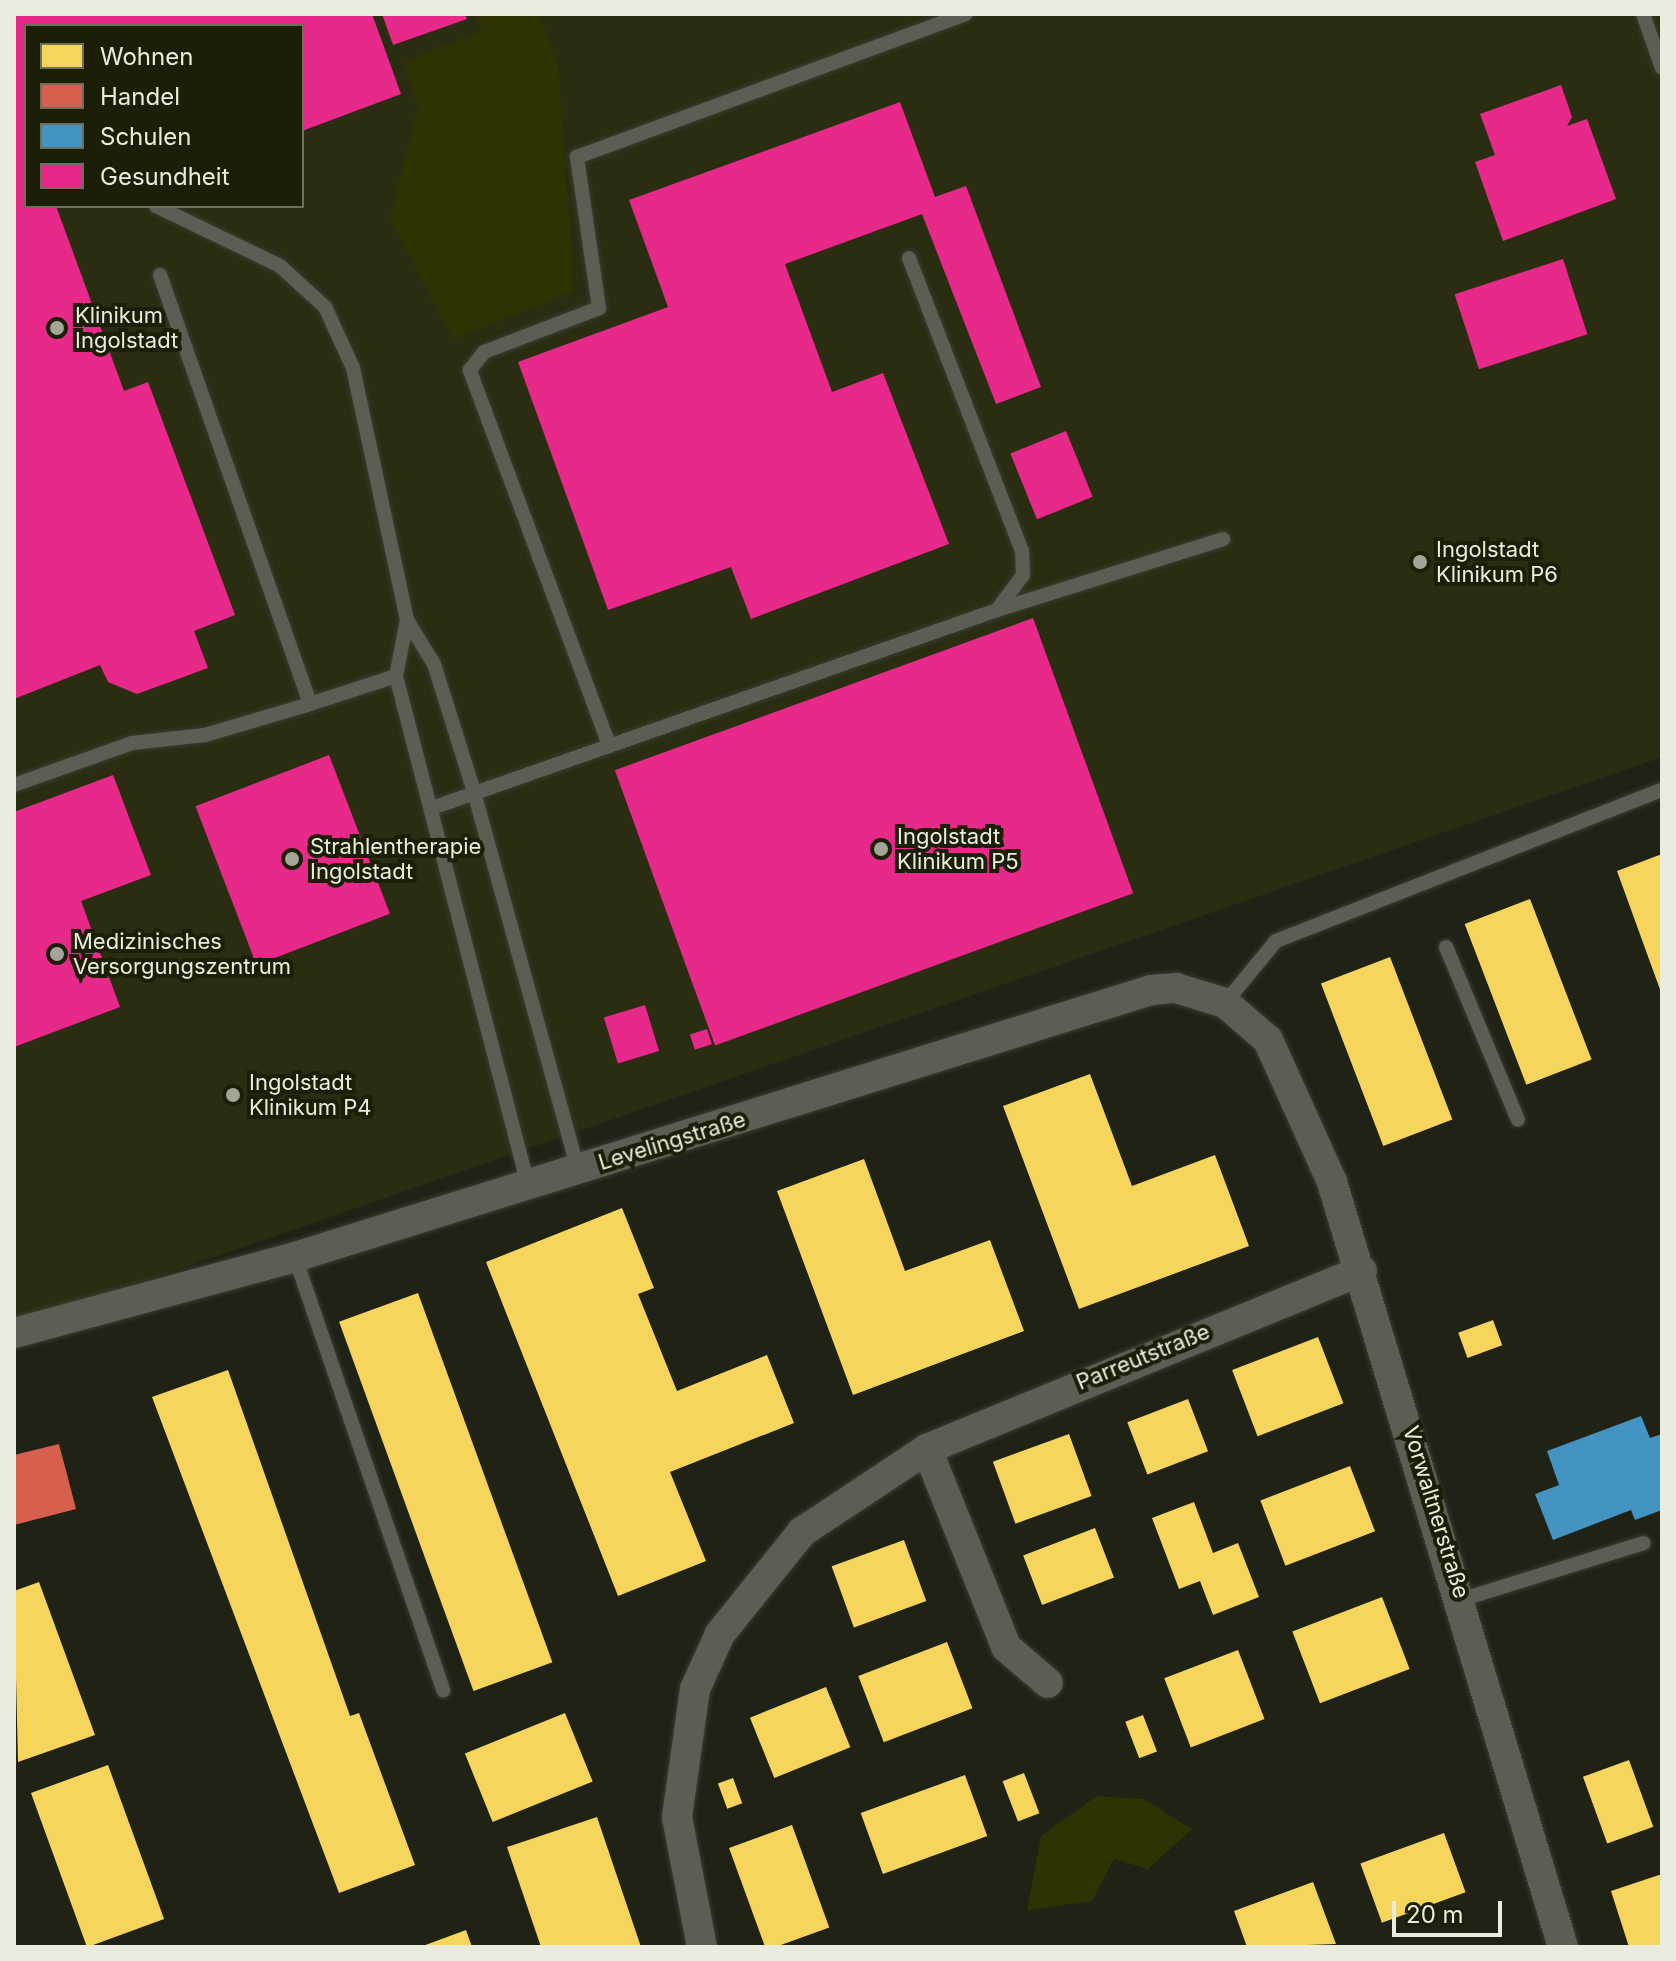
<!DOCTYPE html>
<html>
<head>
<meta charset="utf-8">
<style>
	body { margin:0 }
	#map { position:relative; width:1676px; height:1961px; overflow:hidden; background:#212216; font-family:Inter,sans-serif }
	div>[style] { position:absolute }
	.built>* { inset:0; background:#2b2d12 }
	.green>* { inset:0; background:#2f3203 }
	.homes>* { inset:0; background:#f6d55c; transform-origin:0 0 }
	.shops>* { inset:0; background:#d6604d }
	.schools>* { inset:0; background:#4393c3 }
	.health>* { inset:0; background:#e7298a; transform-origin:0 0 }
	.roads { filter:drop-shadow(0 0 2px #3b3c33) drop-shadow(0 0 2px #3b3c33) }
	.lane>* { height:14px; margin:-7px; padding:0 7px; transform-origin:7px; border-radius:7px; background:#5c5e54 }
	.street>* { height:30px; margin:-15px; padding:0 15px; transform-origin:15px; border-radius:15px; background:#5c5e54 }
	.dots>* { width:22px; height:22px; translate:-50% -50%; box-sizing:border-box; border:4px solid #1c1e08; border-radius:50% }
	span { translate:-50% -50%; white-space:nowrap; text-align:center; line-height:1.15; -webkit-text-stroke:8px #1c1e08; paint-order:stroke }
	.poi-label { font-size:22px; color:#eaecde }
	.left { translate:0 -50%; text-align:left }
	.street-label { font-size:22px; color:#eaecde }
	.frame { position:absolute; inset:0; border:16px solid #eaecde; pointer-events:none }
	.legend { position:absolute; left:24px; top:24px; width:280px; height:184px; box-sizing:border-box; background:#1c1e08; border:2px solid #6e705e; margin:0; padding:10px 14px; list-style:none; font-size:24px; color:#eaecde }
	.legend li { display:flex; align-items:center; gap:16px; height:40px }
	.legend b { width:40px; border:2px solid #6e705e }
	.scale { position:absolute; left:1392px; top:1901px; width:110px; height:36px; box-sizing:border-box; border:4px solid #eaecde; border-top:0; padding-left:10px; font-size:24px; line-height:28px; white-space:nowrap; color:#eaecde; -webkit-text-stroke:6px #1c1e08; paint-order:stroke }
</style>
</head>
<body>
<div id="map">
	<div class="built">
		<div style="clip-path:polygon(evenodd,14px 14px,943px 14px,946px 20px,965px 14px,1662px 14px,1662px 757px,14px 1326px,14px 14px,26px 26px,302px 26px,302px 206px,26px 206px,26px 26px)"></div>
	</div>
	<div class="green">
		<div style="clip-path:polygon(476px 14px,539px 14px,558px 65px,574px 292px,453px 339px,390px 220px,418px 105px,403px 62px,482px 31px)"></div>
		<div style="clip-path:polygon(1097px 1796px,1144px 1799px,1192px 1829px,1148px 1869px,1114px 1859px,1092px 1901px,1027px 1910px,1041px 1836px)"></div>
	</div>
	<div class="homes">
		<div style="clip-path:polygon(1662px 854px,1662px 995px,1617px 871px)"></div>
		<div style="left:1530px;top:899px;width:172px;height:70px;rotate:69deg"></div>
		<div style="left:1390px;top:957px;width:174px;height:74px;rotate:69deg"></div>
		<div style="clip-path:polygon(1090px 1074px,1132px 1186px,1215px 1155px,1249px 1246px,1079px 1309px,1003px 1106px)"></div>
		<div style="clip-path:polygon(864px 1159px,905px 1271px,990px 1240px,1024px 1331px,853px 1395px,777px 1191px)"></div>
		<div style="clip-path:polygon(622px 1208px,654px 1288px,638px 1294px,677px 1391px,767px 1355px,794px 1423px,670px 1472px,706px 1561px,618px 1596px,486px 1262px)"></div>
		<div style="left:418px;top:1293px;width:393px;height:84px;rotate:70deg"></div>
		<div style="left:1493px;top:1320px;width:27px;height:37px;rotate:70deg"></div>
		<div style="left:1318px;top:1337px;width:71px;height:92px;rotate:69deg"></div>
		<div style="clip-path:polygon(228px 1370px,350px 1716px,359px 1713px,415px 1865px,339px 1893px,152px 1397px)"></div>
		<div style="left:1188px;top:1399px;width:56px;height:65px;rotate:69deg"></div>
		<div style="left:1069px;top:1434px;width:66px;height:81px;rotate:70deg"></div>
		<div style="left:1350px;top:1466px;width:70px;height:96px;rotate:69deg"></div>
		<div style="clip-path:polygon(1194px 1502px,1213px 1553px,1238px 1543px,1259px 1597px,1213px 1615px,1200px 1581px,1179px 1589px,1152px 1518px)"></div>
		<div style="left:1095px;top:1528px;width:53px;height:77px;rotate:69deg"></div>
		<div style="left:904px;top:1540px;width:65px;height:77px;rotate:70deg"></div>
		<div style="clip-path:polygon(39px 1582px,95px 1735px,18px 1762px,14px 1591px)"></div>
		<div style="left:1382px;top:1597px;width:77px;height:96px;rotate:69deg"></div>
		<div style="left:947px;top:1642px;width:71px;height:95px;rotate:69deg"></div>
		<div style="left:1238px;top:1650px;width:74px;height:79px;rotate:69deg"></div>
		<div style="left:826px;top:1687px;width:65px;height:82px;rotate:68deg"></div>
		<div style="left:565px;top:1713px;width:74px;height:108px;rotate:68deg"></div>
		<div style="left:1143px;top:1715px;width:39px;height:19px;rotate:69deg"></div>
		<div style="left:1629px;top:1760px;width:71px;height:49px;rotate:70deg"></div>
		<div style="left:108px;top:1765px;width:164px;height:82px;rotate:70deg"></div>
		<div style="left:1024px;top:1773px;width:43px;height:23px;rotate:69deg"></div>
		<div style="left:965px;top:1775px;width:65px;height:111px;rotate:70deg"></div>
		<div style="left:733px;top:1778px;width:27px;height:16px;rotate:70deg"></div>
		<div style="clip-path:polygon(597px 1817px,641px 1947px,541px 1947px,507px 1847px)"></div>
		<div style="left:792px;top:1825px;width:109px;height:67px;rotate:70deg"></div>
		<div style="left:1444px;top:1833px;width:63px;height:89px;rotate:70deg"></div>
		<div style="clip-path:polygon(1662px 1874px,1662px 1947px,1629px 1947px,1611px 1891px)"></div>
		<div style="clip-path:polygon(1313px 1882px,1336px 1944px,1247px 1947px,1234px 1911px)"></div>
		<div style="clip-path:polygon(466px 1930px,472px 1947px,420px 1947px)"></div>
	</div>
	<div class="shops">
		<div style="clip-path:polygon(59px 1444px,76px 1509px,14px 1525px,14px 1455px)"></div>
	</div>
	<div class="schools">
		<div style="clip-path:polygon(1641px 1416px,1650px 1438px,1662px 1434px,1662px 1510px,1635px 1520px,1631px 1510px,1553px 1540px,1535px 1494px,1559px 1485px,1547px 1451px)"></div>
	</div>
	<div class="health">
		<div style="clip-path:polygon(14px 14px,372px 14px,401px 94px,302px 131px,302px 26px,26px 26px,26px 206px,56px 206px,124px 391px,148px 382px,235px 615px,194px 631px,208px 668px,137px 694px,108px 682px,100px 665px,14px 699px)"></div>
		<div style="clip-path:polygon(382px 14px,465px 14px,467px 19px,393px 45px)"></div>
		<div style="clip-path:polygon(1561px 85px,1572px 117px,1567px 126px,1587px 119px,1616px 199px,1503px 241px,1475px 162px,1495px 155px,1480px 114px)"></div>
		<div style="clip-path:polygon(900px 102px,935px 197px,966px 186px,1041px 387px,996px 404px,922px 214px,785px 264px,832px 392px,883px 373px,949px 544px,751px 619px,731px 567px,608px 610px,518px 362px,668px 307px,629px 200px)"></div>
		<div style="left:1563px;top:259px;width:79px;height:114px;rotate:72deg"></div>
		<div style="left:1066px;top:431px;width:71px;height:60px;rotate:68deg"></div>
		<div style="left:1033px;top:618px;width:293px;height:445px;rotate:70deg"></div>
		<div style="left:329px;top:755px;width:170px;height:143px;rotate:69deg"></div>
		<div style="clip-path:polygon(113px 775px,151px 875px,81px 901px,120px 1007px,14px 1047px,14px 812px)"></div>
		<div style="left:645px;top:1005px;width:48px;height:43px;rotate:73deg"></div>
		<div style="left:707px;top:1029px;width:16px;height:18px;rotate:72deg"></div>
	</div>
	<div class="roads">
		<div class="lane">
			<div style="left:1643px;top:14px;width:57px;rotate:70.6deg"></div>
			<div style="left:156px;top:206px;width:138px;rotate:25.8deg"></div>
			<div style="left:280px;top:266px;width:61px;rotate:42.3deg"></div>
			<div style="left:325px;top:307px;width:67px;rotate:65.3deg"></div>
			<div style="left:353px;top:368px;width:258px;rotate:77.9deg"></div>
			<div style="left:160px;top:275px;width:454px;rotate:70.7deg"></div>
			<div style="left:310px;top:704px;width:90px;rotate:-18deg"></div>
			<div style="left:997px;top:610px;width:237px;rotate:-17.4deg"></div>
			<div style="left:608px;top:742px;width:397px;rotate:-110.4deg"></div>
			<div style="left:470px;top:370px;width:23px;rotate:-52deg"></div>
			<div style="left:484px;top:352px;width:123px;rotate:-20.9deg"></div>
			<div style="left:599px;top:308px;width:153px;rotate:-98.3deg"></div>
			<div style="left:577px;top:157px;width:414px;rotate:-20.2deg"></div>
			<div style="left:14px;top:785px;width:125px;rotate:-19.6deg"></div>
			<div style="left:132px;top:743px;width:73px;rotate:-6.3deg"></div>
			<div style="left:205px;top:735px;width:109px;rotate:-16.4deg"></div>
			<div style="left:432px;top:808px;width:599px;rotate:-19.31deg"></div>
			<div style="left:997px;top:610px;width:44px;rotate:-53.4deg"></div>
			<div style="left:1023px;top:575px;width:24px;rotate:-92deg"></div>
			<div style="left:1022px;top:551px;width:314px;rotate:-111.1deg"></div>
			<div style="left:1446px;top:947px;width:187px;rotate:67.4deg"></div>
			<div style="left:1225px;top:1003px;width:80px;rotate:-50.6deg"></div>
			<div style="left:1276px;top:941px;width:414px;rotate:-21.4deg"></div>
			<div style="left:528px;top:1185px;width:526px;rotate:-104.54deg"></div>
			<div style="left:396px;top:676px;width:57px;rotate:-78.9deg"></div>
			<div style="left:407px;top:620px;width:52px;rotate:58.5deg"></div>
			<div style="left:434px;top:664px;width:134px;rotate:72.6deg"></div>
			<div style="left:474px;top:792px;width:392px;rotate:74.6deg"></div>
			<div style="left:295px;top:1257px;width:458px;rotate:71.1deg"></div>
			<div style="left:1463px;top:1599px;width:189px;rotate:-17.2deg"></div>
		</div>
		<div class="street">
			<div style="left:14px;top:1333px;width:291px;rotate:-15.1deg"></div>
			<div style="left:295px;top:1257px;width:897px;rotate:-17.32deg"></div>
			<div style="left:1151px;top:990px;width:25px;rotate:-5deg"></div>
			<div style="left:1176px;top:988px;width:51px;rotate:17deg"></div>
			<div style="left:1225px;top:1003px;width:57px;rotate:40.7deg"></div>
			<div style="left:1268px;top:1040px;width:156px;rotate:65.7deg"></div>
			<div style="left:1332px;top:1182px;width:799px;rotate:73.2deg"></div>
			<div style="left:927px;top:1449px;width:213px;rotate:68.2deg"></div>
			<div style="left:1006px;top:1647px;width:55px;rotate:40.6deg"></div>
			<div style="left:702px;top:1947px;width:132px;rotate:-100.9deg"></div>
			<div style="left:677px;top:1817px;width:129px;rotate:-82deg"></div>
			<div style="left:695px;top:1689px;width:60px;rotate:-65.6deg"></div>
			<div style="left:720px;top:1634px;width:131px;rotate:-51.2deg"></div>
			<div style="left:802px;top:1532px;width:150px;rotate:-33.6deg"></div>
			<div style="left:927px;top:1449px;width:470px;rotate:-22.3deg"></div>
		</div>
	</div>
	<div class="dots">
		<div style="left:57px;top:328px;background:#a4a598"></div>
		<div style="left:1420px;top:562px;background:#a4a598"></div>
		<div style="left:881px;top:849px;background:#a4a598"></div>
		<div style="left:292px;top:859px;background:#a4a598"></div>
		<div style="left:57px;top:954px;background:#a4a598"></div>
		<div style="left:233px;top:1095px;background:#a4a598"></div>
	</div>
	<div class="poi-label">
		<span class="left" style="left:75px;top:328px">Klinikum<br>Ingolstadt</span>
		<span class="left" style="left:1436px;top:562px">Ingolstadt<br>Klinikum P6</span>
		<span class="left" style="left:897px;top:849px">Ingolstadt<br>Klinikum P5</span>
		<span class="left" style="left:310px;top:859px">Strahlentherapie<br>Ingolstadt</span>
		<span class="left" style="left:73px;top:954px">Medizinisches<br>Versorgungszentrum</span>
		<span class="left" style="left:249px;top:1095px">Ingolstadt<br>Klinikum P4</span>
	</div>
	<div class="street-label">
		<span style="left:672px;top:1141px;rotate:-17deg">Levelingstraße</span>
		<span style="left:1143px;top:1357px;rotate:-22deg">Parreutstraße</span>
		<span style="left:1436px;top:1512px;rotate:73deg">Vorwaltnerstraße</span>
	</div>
	<div class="frame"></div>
	<ul class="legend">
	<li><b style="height:22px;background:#f6d55c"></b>Wohnen</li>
	<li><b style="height:22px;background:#d6604d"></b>Handel</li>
	<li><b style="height:22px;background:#4393c3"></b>Schulen</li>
	<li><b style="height:22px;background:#e7298a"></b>Gesundheit</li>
	</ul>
	<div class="scale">20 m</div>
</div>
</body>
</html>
